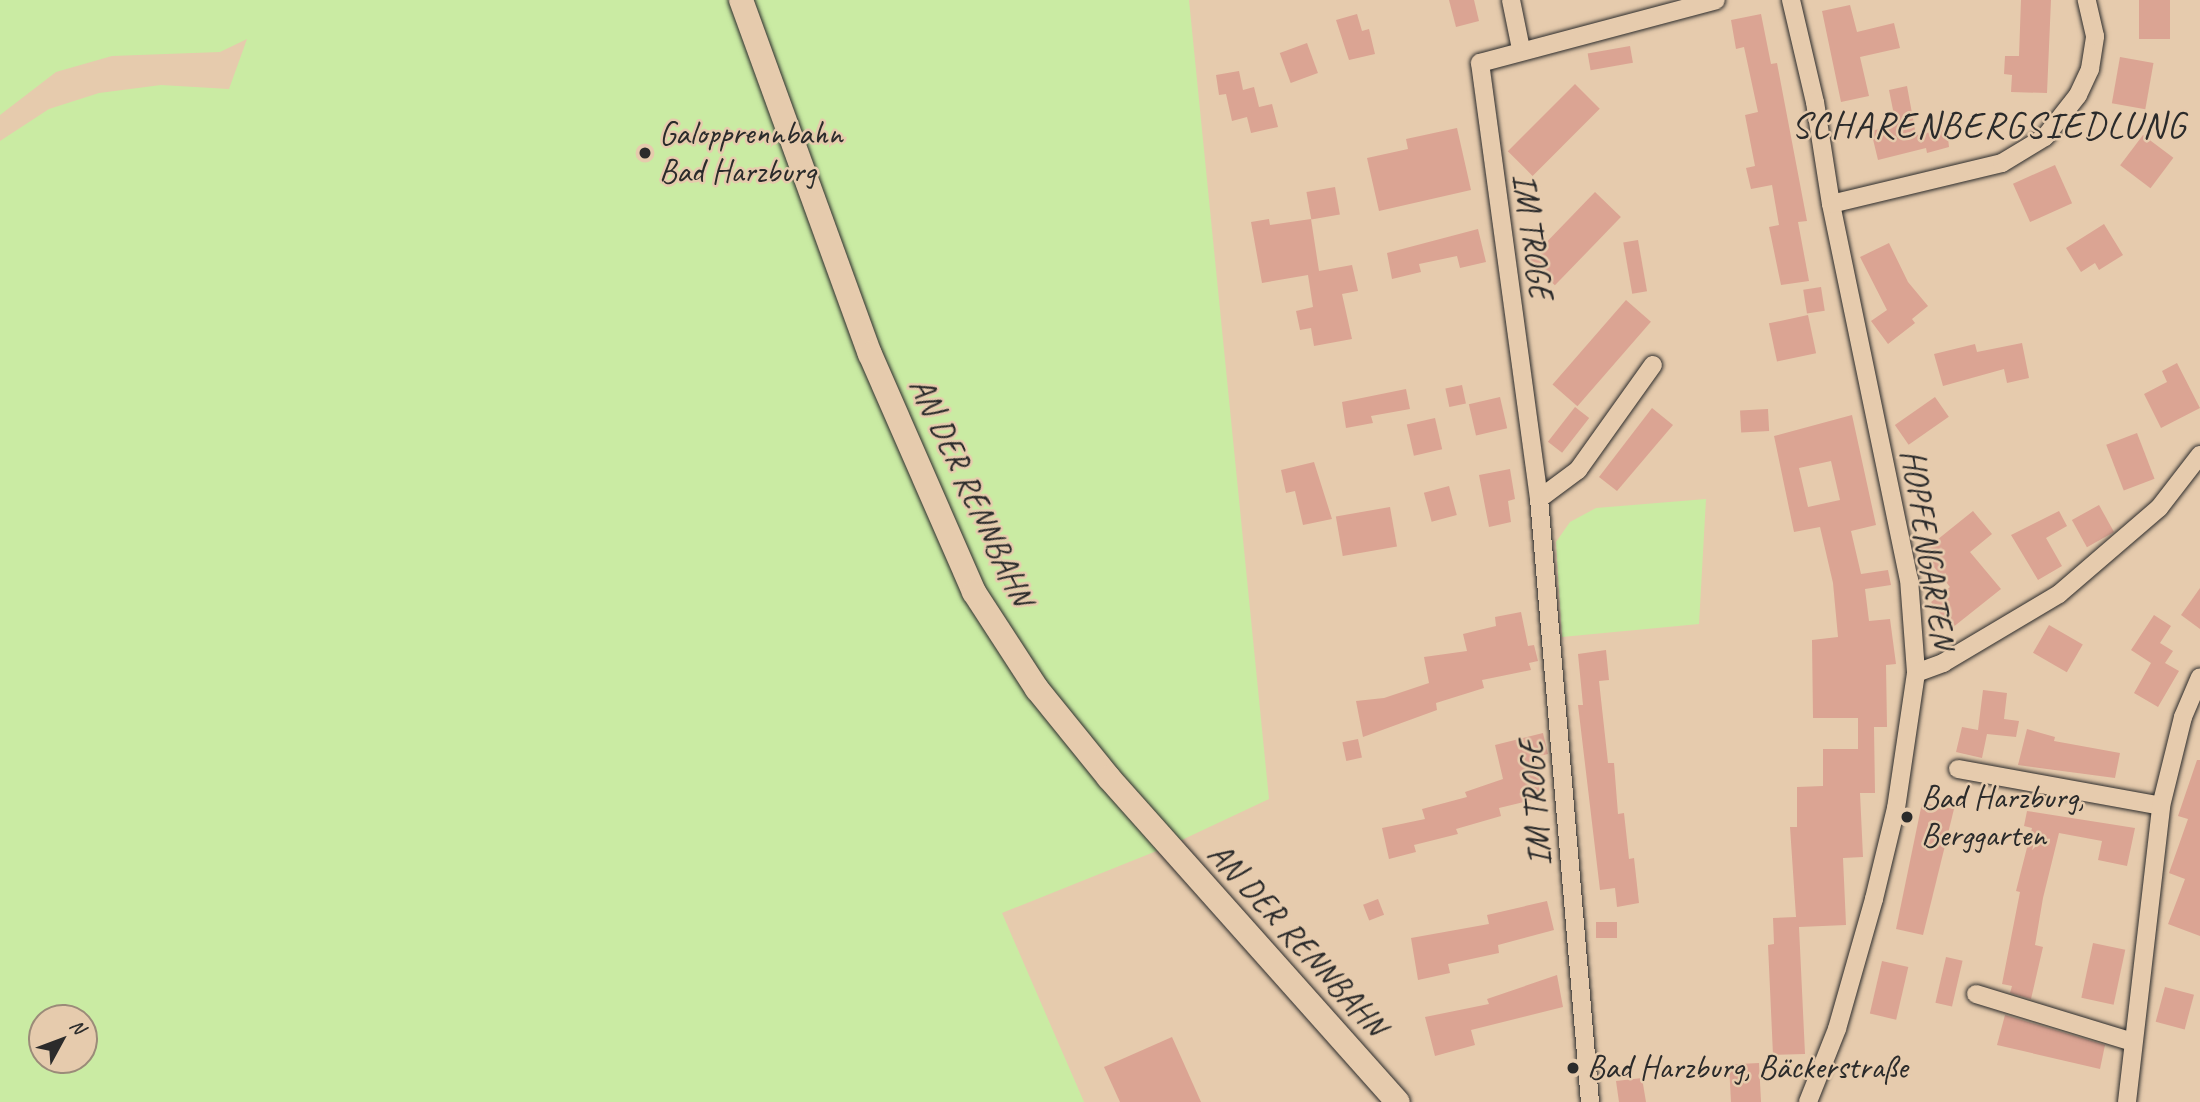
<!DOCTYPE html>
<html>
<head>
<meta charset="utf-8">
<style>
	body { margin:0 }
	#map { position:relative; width:2200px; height:1102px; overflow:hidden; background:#e6cbad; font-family:Caveat,sans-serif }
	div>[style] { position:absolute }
	.green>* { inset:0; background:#caeba3 }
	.building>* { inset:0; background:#dba493; transform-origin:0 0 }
	.roads { filter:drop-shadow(0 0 2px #2b2b2b) drop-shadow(0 0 2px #2b2b2b) }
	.street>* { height:18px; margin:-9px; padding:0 9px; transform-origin:9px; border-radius:9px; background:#e6cbad }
	.secondary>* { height:24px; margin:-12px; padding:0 12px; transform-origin:12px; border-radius:12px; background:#e6cbad }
	.dots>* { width:19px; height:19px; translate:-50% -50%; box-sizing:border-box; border:4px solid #e6cbad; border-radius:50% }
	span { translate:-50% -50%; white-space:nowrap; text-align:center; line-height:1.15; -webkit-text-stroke:5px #e6cbad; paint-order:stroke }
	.poi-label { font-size:33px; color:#2b2b2b }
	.left { translate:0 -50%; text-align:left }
	.street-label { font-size:33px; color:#2b2b2b }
	.quarter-label { font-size:37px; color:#2b2b2b; letter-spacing:2px }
	.north { position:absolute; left:28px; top:1004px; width:70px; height:70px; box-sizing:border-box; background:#e6cbad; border:2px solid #9b8b79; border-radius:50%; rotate:49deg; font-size:19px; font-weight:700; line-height:28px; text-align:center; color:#2b2b2b }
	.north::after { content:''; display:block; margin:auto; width:24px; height:32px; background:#2b2b2b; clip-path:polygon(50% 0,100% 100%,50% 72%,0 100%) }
</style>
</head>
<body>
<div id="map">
	<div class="green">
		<div style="clip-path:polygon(evenodd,0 0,1189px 0,1269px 799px,1169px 846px,1002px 913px,1084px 1102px,0 1102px,0 141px,49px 109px,99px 93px,161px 85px,229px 89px,247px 39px,220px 52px,112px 56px,56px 72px,0 115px,0 0,42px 1018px,84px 1018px,84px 1060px,42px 1060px,42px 1018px)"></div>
		<div style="clip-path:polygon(1706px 499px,1699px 624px,1562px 637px,1556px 542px,1570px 522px,1596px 508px)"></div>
	</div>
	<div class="building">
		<div style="clip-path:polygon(1449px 0,1474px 0,1479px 21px,1456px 27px)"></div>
		<div style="clip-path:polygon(2021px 0,2051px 0,2047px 93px,2011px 92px,2012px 75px,2004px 74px,2005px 56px,2019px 56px)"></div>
		<div style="left:2139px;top:0;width:31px;height:39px"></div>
		<div style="clip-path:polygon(1850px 5px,1857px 32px,1894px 23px,1900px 48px,1860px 57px,1869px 96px,1841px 102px,1822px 11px)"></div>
		<div style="clip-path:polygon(1357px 14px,1362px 31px,1369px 29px,1375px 54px,1349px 60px,1336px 20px)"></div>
		<div style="clip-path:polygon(1761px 14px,1771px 64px,1777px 63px,1807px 221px,1798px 222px,1809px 281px,1781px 285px,1769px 227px,1779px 225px,1772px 185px,1751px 189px,1746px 168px,1755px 166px,1745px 115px,1758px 112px,1744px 47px,1736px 49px,1731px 20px)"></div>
		<div style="left:1307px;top:43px;width:32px;height:29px;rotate:70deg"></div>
		<div style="left:1630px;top:46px;width:17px;height:43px;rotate:80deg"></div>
		<div style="left:2120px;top:57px;width:34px;height:47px;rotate:10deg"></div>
		<div style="clip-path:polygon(1239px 71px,1243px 90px,1254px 87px,1259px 107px,1272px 104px,1278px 127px,1251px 133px,1247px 117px,1232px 121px,1226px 94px,1219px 95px,1216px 75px)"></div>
		<div style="left:1575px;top:84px;width:35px;height:95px;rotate:45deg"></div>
		<div style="clip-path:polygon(1907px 86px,1916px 135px,1947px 129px,1949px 147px,1927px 153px,1926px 148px,1878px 160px,1871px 131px,1896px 125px,1889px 90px)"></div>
		<div style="clip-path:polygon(1457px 128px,1471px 190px,1379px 211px,1367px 158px,1408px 149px,1406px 139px)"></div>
		<div style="left:2143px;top:135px;width:38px;height:38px;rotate:37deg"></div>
		<div style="left:2055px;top:165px;width:42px;height:46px;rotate:66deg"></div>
		<div style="left:1335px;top:187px;width:28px;height:29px;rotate:80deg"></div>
		<div style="left:1595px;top:192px;width:36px;height:95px;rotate:44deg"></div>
		<div style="clip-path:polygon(1269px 219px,1270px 225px,1311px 219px,1319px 271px,1352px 265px,1358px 291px,1342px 294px,1352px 339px,1314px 346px,1311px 328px,1300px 330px,1296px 311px,1313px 307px,1308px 275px,1262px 283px,1251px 222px)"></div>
		<div style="clip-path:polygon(2104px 224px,2123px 255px,2099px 270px,2095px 263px,2081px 272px,2066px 248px)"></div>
		<div style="clip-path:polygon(1478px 229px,1486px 262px,1460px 268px,1457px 256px,1419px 264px,1421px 272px,1392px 279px,1387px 253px)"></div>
		<div style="left:1638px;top:240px;width:52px;height:15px;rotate:80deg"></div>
		<div style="clip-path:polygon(1889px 243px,1908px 282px,1928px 306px,1912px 319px,1915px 323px,1888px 344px,1871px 321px,1887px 310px,1860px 257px)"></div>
		<div style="left:1821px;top:287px;width:24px;height:18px;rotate:81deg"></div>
		<div style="left:1626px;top:300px;width:33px;height:112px;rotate:41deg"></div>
		<div style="left:1808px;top:315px;width:39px;height:40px;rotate:78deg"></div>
		<div style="clip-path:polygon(2022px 343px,2029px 378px,2007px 383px,2004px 369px,1943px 386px,1934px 354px,1975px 344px,1977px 352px)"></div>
		<div style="clip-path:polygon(2177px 363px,2200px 408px,2161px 428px,2144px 394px,2167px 382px,2162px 371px)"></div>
		<div style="left:1462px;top:385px;width:19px;height:17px;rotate:78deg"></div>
		<div style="clip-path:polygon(1406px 389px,1410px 409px,1371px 416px,1373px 423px,1346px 428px,1342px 402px)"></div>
		<div style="left:1500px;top:397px;width:32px;height:32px;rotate:77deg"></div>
		<div style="left:1935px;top:397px;width:24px;height:49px;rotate:55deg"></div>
		<div style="left:1575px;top:407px;width:18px;height:44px;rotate:38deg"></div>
		<div style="clip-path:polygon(1652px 408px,1673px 425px,1617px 491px,1599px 477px)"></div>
		<div style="left:1768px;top:409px;width:22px;height:28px;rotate:87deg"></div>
		<div style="clip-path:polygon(evenodd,1852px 415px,1876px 525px,1851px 531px,1861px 574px,1888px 570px,1891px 585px,1865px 589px,1869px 621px,1890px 619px,1896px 664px,1886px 665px,1887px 727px,1874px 727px,1875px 793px,1860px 793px,1863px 857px,1843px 858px,1846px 925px,1799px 927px,1805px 1054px,1773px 1055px,1768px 945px,1774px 944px,1773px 918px,1796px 917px,1790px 827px,1797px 827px,1797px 787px,1823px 786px,1823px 749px,1858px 749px,1858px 718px,1813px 718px,1812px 640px,1838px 637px,1833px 583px,1820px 527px,1794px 532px,1774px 436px,1852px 415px,1831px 461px,1840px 500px,1808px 507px,1799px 468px,1831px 461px)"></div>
		<div style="left:1435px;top:418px;width:32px;height:29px;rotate:77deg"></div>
		<div style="left:2137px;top:433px;width:49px;height:33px;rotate:69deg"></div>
		<div style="clip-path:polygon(1314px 462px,1332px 519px,1303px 525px,1295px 491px,1286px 493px,1281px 470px)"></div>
		<div style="clip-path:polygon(1510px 469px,1515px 499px,1508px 501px,1511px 522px,1489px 527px,1479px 475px)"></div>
		<div style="left:1449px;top:486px;width:30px;height:26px;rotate:75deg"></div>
		<div style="left:2099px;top:505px;width:31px;height:31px;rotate:61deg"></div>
		<div style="left:1390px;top:507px;width:40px;height:55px;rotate:80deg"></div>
		<div style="clip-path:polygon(1973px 511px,1992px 534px,1970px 552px,2001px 589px,1952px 628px,1931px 602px,1950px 587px,1922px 552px)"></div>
		<div style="clip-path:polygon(2059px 511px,2067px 526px,2046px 538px,2062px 566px,2038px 580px,2011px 535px)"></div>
		<div style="clip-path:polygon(2200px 588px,2200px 629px,2181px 615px)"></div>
		<div style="clip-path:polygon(1521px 612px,1528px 646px,1534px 645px,1538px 661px,1529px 663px,1531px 670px,1482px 680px,1484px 688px,1436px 703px,1437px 710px,1363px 737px,1356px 701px,1384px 698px,1429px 683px,1424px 657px,1467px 651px,1463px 634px,1496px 626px,1495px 617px)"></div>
		<div style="clip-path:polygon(2154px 615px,2171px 626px,2160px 643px,2173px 651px,2165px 663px,2179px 671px,2158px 707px,2134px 693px,2151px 663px,2131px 650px)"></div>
		<div style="left:2049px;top:625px;width:39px;height:32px;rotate:30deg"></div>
		<div style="clip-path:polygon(1606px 650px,1609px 680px,1599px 681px,1608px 763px,1614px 763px,1618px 814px,1624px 813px,1629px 859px,1634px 858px,1639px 903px,1617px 907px,1615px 888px,1600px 890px,1578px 705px,1583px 705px,1578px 654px)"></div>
		<div style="clip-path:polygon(1983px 690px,2007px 693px,2004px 719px,2019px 721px,2016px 737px,1987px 734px,1982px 758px,1956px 752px,1962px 727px,1978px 730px)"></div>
		<div style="clip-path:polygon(2027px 729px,2055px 737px,2054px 741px,2120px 753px,2115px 778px,2018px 765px)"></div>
		<div style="clip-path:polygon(1543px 733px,1548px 754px,1535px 757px,1544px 797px,1499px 808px,1501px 816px,1456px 829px,1458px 834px,1414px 845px,1416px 852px,1389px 859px,1382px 828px,1425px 819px,1422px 809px,1467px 797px,1465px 792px,1503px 779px,1495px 745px)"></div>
		<div style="left:1358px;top:739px;width:19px;height:16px;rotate:78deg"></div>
		<div style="clip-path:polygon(2197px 760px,2200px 760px,2200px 936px,2168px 924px,2185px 879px,2169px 873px,2188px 819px,2178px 816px)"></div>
		<div style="clip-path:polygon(1922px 803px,1954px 809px,1923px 935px,1896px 929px)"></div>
		<div style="clip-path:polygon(2027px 811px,2135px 828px,2127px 866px,2098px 860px,2102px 841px,2059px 833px,2043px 898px,2035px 945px,2043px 947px,2031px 999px,2010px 993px,2012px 986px,2002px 984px,2020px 892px,2016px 891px,2032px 828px,2024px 826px)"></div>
		<div style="left:1378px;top:899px;width:17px;height:16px;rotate:69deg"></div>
		<div style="clip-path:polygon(1547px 901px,1554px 930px,1498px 945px,1499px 953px,1448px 964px,1450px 973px,1418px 980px,1411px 938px,1489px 924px,1487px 915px)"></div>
		<div style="left:1596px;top:922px;width:21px;height:16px"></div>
		<div style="left:2093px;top:943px;width:33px;height:56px;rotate:12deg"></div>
		<div style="left:1946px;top:957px;width:17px;height:47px;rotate:13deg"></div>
		<div style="left:1882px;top:961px;width:27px;height:54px;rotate:13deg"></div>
		<div style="clip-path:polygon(1557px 975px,1563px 1007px,1471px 1030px,1475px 1045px,1435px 1056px,1425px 1017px,1489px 1004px,1487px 999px)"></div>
		<div style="left:2165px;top:987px;width:30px;height:36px;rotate:15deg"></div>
		<div style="clip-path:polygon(2005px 1015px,2105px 1045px,2100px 1069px,1997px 1045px)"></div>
		<div style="clip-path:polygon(1172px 1037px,1201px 1102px,1120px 1102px,1104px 1067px)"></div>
		<div style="left:1759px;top:1063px;width:39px;height:30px;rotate:87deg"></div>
		<div style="clip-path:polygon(1642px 1078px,1646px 1102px,1619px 1102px,1616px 1081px)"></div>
	</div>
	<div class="roads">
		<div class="street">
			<div style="left:1511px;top:0;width:50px;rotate:78.5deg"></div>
			<div style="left:1791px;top:0;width:105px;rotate:76.8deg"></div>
			<div style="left:1815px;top:102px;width:103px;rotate:81.1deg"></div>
			<div style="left:1831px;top:204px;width:383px;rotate:78.3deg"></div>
			<div style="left:1909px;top:579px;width:94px;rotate:85.7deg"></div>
			<div style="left:1916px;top:673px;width:136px;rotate:98.4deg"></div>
			<div style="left:1896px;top:808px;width:94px;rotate:103.6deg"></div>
			<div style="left:1874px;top:899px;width:135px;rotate:105.9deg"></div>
			<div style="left:1837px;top:1029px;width:79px;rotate:111.7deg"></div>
			<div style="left:1831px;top:204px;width:176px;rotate:-13.5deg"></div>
			<div style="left:2002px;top:163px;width:50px;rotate:-31.2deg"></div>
			<div style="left:2045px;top:137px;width:53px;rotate:-51.8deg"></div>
			<div style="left:2078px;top:95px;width:29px;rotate:-65deg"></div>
			<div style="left:2090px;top:69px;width:33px;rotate:-81deg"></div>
			<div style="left:2095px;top:36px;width:37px;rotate:-103deg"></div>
			<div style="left:1539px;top:499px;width:49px;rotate:-36.6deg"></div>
			<div style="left:1578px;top:470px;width:129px;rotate:-54.5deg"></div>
			<div style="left:1916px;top:673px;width:29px;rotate:-20deg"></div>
			<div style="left:1943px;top:663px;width:135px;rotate:-30.7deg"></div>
			<div style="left:2059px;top:594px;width:132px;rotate:-40.7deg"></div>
			<div style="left:2159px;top:508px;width:67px;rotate:-52.3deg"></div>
			<div style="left:1958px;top:769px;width:206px;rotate:10.3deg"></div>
			<div style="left:1976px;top:994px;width:164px;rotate:17deg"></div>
			<div style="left:1590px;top:1102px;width:605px;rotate:-94.83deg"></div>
			<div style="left:1539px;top:499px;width:440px;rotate:-97.7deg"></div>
			<div style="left:1480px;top:63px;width:244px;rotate:-14.9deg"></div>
			<div style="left:2127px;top:1102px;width:298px;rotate:-83.4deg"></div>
			<div style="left:2161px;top:806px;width:92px;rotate:-76.1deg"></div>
			<div style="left:2183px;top:717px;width:43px;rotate:-67deg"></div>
		</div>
		<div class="secondary">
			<div style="left:741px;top:0;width:377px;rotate:70deg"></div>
			<div style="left:870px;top:354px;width:260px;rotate:66.4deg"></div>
			<div style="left:974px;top:592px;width:116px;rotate:57deg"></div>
			<div style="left:1037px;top:689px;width:114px;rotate:51deg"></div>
			<div style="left:1109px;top:778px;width:434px;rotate:48.3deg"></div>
		</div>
	</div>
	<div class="dots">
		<div style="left:645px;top:153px;background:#2b2b2b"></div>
		<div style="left:1907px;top:817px;background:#2b2b2b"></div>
		<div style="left:1573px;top:1068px;background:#2b2b2b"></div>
	</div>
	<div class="poi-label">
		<span class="left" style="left:659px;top:153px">Galopprennbahn<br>Bad Harzburg</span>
		<span class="left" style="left:1921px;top:817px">Bad Harzburg,<br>Berggarten</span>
		<span class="left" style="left:1587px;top:1068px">Bad Harzburg, Bäckerstraße</span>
	</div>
	<div class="street-label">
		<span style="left:1532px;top:236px;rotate:82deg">IM TROGE</span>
		<span style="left:971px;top:492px;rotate:65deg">AN DER RENNBAHN</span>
		<span style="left:1927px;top:549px;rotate:81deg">HOPFENGARTEN</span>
		<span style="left:1536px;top:803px;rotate:-94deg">IM TROGE</span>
		<span style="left:1297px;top:940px;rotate:48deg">AN DER RENNBAHN</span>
	</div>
	<div class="quarter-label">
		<span style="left:1989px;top:125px">SCHARENBERGSIEDLUNG</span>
	</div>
	<div class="north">N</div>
</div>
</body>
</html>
